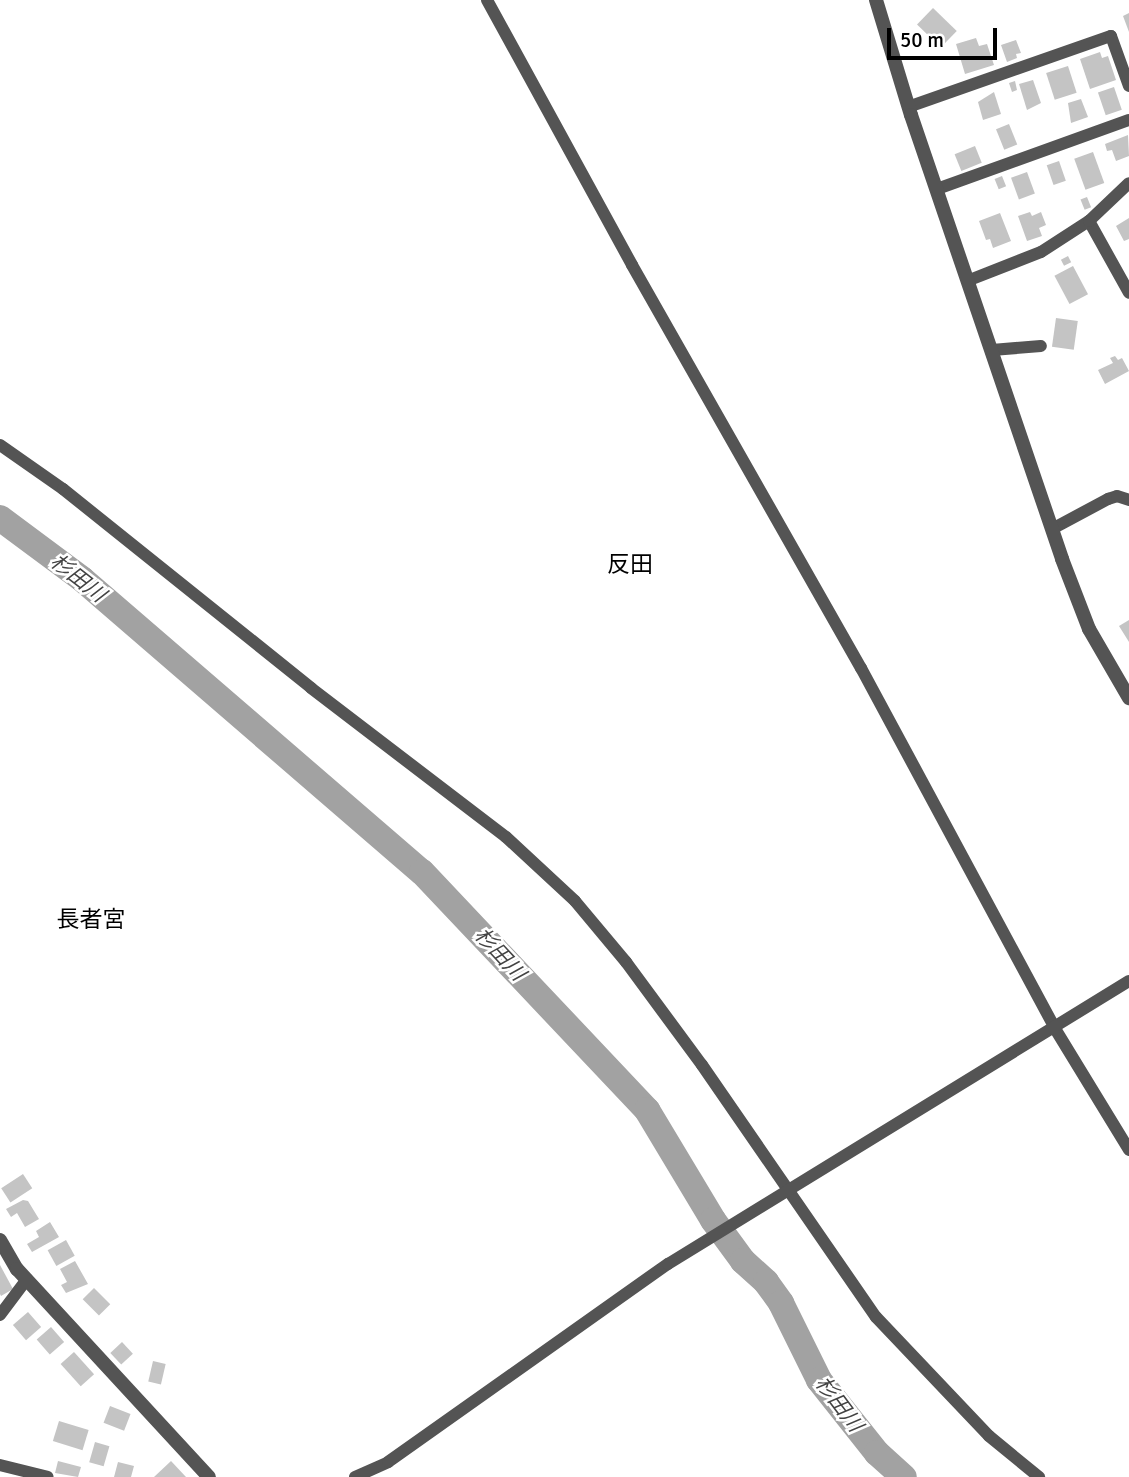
<!DOCTYPE html>
<html>
<head>
<meta charset="utf-8">
<style>
	body { margin:0 }
	#map { position:relative; width:1129px; height:1477px; overflow:hidden; background:#fff; font-family:Signika,"Noto Sans JP",sans-serif }
	div>[style] { position:absolute }
	.river>* { height:26px; margin:-13px; padding:0 13px; transform-origin:13px; border-radius:13px; background:#a2a2a2 }
	.building>* { inset:0; background:#c4c4c4; transform-origin:0 0 }
	.minor>* { height:12px; margin:-6px; padding:0 6px; transform-origin:6px; border-radius:6px; background:#545454 }
	.tertiary>* { height:14px; margin:-7px; padding:0 7px; transform-origin:7px; border-radius:7px; background:#545454 }
	span { translate:-50% -50%; white-space:nowrap; text-align:center; line-height:1.15; -webkit-text-stroke:5px #fff; paint-order:stroke }
	.water-label { font-size:21px; color:#434343; font-style:italic }
	.quarter-label { font-size:23px; color:#000 }
	.scale { position:absolute; left:887px; top:28px; width:110px; height:32px; box-sizing:border-box; border:4px solid #000; border-top:0; padding-left:9px; font-size:21px; line-height:24px; white-space:nowrap; color:#000; -webkit-text-stroke:5px #fff; paint-order:stroke }
</style>
</head>
<body>
<div id="map">
	<div class="river">
		<div style="left:0;top:518px;width:102px;rotate:36.6deg"></div>
		<div style="left:82px;top:579px;width:449px;rotate:40.8deg"></div>
		<div style="left:422px;top:872px;width:328px;rotate:46.6deg"></div>
		<div style="left:647px;top:1110px;width:128px;rotate:59deg"></div>
		<div style="left:713px;top:1220px;width:51px;rotate:53.8deg"></div>
		<div style="left:743px;top:1261px;width:31px;rotate:42deg"></div>
		<div style="left:766px;top:1282px;width:26px;rotate:54deg"></div>
		<div style="left:781px;top:1303px;width:86px;rotate:63.7deg"></div>
		<div style="left:819px;top:1380px;width:93px;rotate:51.5deg"></div>
		<div style="left:877px;top:1453px;width:36px;rotate:42deg"></div>
	</div>
	<div class="building">
		<div style="left:933px;top:8px;width:33px;height:23px;rotate:44deg"></div>
		<div style="clip-path:polygon(1129px 13px,1129px 32px,1123px 16px)"></div>
		<div style="clip-path:polygon(976px 38px,979px 46px,987px 44px,994px 65px,965px 74px,956px 44px)"></div>
		<div style="clip-path:polygon(1016px 40px,1021px 53px,1016px 54px,1017px 58px,1007px 62px,1001px 45px)"></div>
		<div style="clip-path:polygon(1100px 52px,1102px 58px,1108px 56px,1116px 80px,1090px 89px,1080px 59px)"></div>
		<div style="left:1068px;top:66px;width:28px;height:23px;rotate:72deg"></div>
		<div style="clip-path:polygon(1033px 80px,1041px 103px,1027px 110px,1019px 84px)"></div>
		<div style="clip-path:polygon(1015px 81px,1017px 90px,1012px 92px,1009px 83px)"></div>
		<div style="left:1114px;top:87px;width:24px;height:17px;rotate:71deg"></div>
		<div style="clip-path:polygon(994px 92px,1001px 114px,983px 120px,978px 102px)"></div>
		<div style="clip-path:polygon(1081px 99px,1088px 117px,1071px 123px,1068px 103px)"></div>
		<div style="left:1009px;top:124px;width:22px;height:14px;rotate:68deg"></div>
		<div style="clip-path:polygon(1128px 135px,1129px 156px,1116px 161px,1112px 150px,1107px 151px,1105px 144px)"></div>
		<div style="left:975px;top:146px;width:18px;height:22px;rotate:68deg"></div>
		<div style="left:1093px;top:152px;width:33px;height:20px;rotate:70deg"></div>
		<div style="left:1059px;top:161px;width:21px;height:13px;rotate:71deg"></div>
		<div style="left:1027px;top:172px;width:23px;height:17px;rotate:70deg"></div>
		<div style="left:1002px;top:176px;width:11px;height:8px;rotate:68deg"></div>
		<div style="left:1087px;top:197px;width:11px;height:7px;rotate:68deg"></div>
		<div style="clip-path:polygon(1030px 212px,1032px 216px,1041px 212px,1046px 225px,1039px 228px,1042px 236px,1027px 241px,1018px 216px)"></div>
		<div style="clip-path:polygon(1000px 213px,1011px 241px,993px 248px,990px 239px,986px 240px,979px 221px)"></div>
		<div style="clip-path:polygon(1129px 218px,1129px 239px,1124px 241px,1116px 226px)"></div>
		<div style="left:1068px;top:256px;width:7px;height:8px;rotate:63deg"></div>
		<div style="left:1073px;top:266px;width:32px;height:21px;rotate:62deg"></div>
		<div style="left:1056px;top:318px;width:22px;height:29px;rotate:8deg"></div>
		<div style="clip-path:polygon(1115px 356px,1118px 360px,1122px 358px,1129px 371px,1105px 384px,1098px 370px,1113px 363px,1110px 358px)"></div>
		<div style="clip-path:polygon(1129px 620px,1129px 642px,1119px 626px)"></div>
		<div style="left:23px;top:1174px;width:17px;height:26px;rotate:57deg"></div>
		<div style="clip-path:polygon(23px 1200px,28px 1201px,39px 1219px,25px 1227px,17px 1213px,11px 1217px,6px 1209px)"></div>
		<div style="clip-path:polygon(50px 1222px,59px 1237px,32px 1252px,27px 1244px,39px 1237px,36px 1231px)"></div>
		<div style="left:66px;top:1240px;width:18px;height:21px;rotate:61deg"></div>
		<div style="clip-path:polygon(75px 1261px,88px 1284px,66px 1293px,61px 1285px,67px 1282px,60px 1269px)"></div>
		<div style="clip-path:polygon(0 1265px,13px 1289px,1px 1296px,0 1294px)"></div>
		<div style="left:94px;top:1288px;width:23px;height:16px;rotate:45deg"></div>
		<div style="left:28px;top:1312px;width:20px;height:20px;rotate:49deg"></div>
		<div style="left:51px;top:1327px;width:20px;height:19px;rotate:49deg"></div>
		<div style="left:122px;top:1342px;width:16px;height:16px;rotate:47deg"></div>
		<div style="left:74px;top:1352px;width:30px;height:18px;rotate:48deg"></div>
		<div style="left:153px;top:1361px;width:13px;height:21px;rotate:13deg"></div>
		<div style="left:110px;top:1406px;width:22px;height:18px;rotate:21deg"></div>
		<div style="left:59px;top:1421px;width:31px;height:21px;rotate:17deg"></div>
		<div style="left:95px;top:1442px;width:15px;height:21px;rotate:16deg"></div>
		<div style="clip-path:polygon(58px 1461px,81px 1467px,78px 1477px,55px 1473px)"></div>
		<div style="clip-path:polygon(171px 1461px,186px 1477px,154px 1477px)"></div>
		<div style="clip-path:polygon(118px 1462px,134px 1466px,131px 1477px,114px 1477px)"></div>
	</div>
	<div class="minor">
		<div style="left:487px;top:0;width:302px;rotate:61.3deg"></div>
		<div style="left:632px;top:265px;width:464px;rotate:60.4deg"></div>
		<div style="left:861px;top:668px;width:408px;rotate:61.7deg"></div>
		<div style="left:1054px;top:1027px;width:144px;rotate:58.6deg"></div>
		<div style="left:908px;top:107px;width:215px;rotate:-19.3deg"></div>
		<div style="left:1111px;top:36px;width:53px;rotate:70.2deg"></div>
		<div style="left:937px;top:189px;width:204px;rotate:-19.8deg"></div>
		<div style="left:1089px;top:221px;width:82px;rotate:60.9deg"></div>
		<div style="left:967px;top:281px;width:79px;rotate:-21.4deg"></div>
		<div style="left:1041px;top:252px;width:57px;rotate:-32.9deg"></div>
		<div style="left:1089px;top:221px;width:55px;rotate:-43.5deg"></div>
		<div style="left:992px;top:350px;width:49px;rotate:-4.7deg"></div>
		<div style="left:0;top:445px;width:77px;rotate:34.9deg"></div>
		<div style="left:63px;top:489px;width:318px;rotate:38.7deg"></div>
		<div style="left:311px;top:688px;width:245px;rotate:37.4deg"></div>
		<div style="left:506px;top:837px;width:94px;rotate:42.8deg"></div>
		<div style="left:575px;top:901px;width:80px;rotate:50.1deg"></div>
		<div style="left:626px;top:962px;width:128px;rotate:53.6deg"></div>
		<div style="left:702px;top:1065px;width:306px;rotate:55.4deg"></div>
		<div style="left:876px;top:1317px;width:164px;rotate:46.5deg"></div>
		<div style="left:989px;top:1436px;width:65px;rotate:39.4deg"></div>
		<div style="left:1052px;top:529px;width:64px;rotate:-28.2deg"></div>
		<div style="left:1108px;top:499px;width:9px;rotate:-18deg"></div>
		<div style="left:1117px;top:496px;width:13px;rotate:18deg"></div>
		<div style="left:0;top:1315px;width:45px;rotate:-53.1deg"></div>
		<div style="left:0;top:1465px;width:49px;rotate:14deg"></div>
		<div style="left:355px;top:1477px;width:36px;rotate:-24deg"></div>
		<div style="left:388px;top:1462px;width:343px;rotate:-35.3deg"></div>
		<div style="left:668px;top:1264px;width:541px;rotate:-31.55deg"></div>
	</div>
	<div class="tertiary">
		<div style="left:876px;top:0;width:120px;rotate:73.1deg"></div>
		<div style="left:911px;top:115px;width:469px;rotate:71.2deg"></div>
		<div style="left:1062px;top:559px;width:75px;rotate:68.9deg"></div>
		<div style="left:1089px;top:629px;width:80px;rotate:59.9deg"></div>
		<div style="left:0;top:1240px;width:34px;rotate:60deg"></div>
		<div style="left:17px;top:1269px;width:283px;rotate:47.3deg"></div>
	</div>
	<div class="water-label">
		<span style="left:78px;top:578px;rotate:38deg">杉田川</span>
		<span style="left:500px;top:954px;rotate:47deg">杉田川</span>
		<span style="left:839px;top:1404px;rotate:53deg">杉田川</span>
	</div>
	<div class="quarter-label">
		<span style="left:630px;top:565px">反田</span>
		<span style="left:91px;top:920px">長者宮</span>
	</div>
	<div class="scale">50 m</div>
</div>
</body>
</html>
